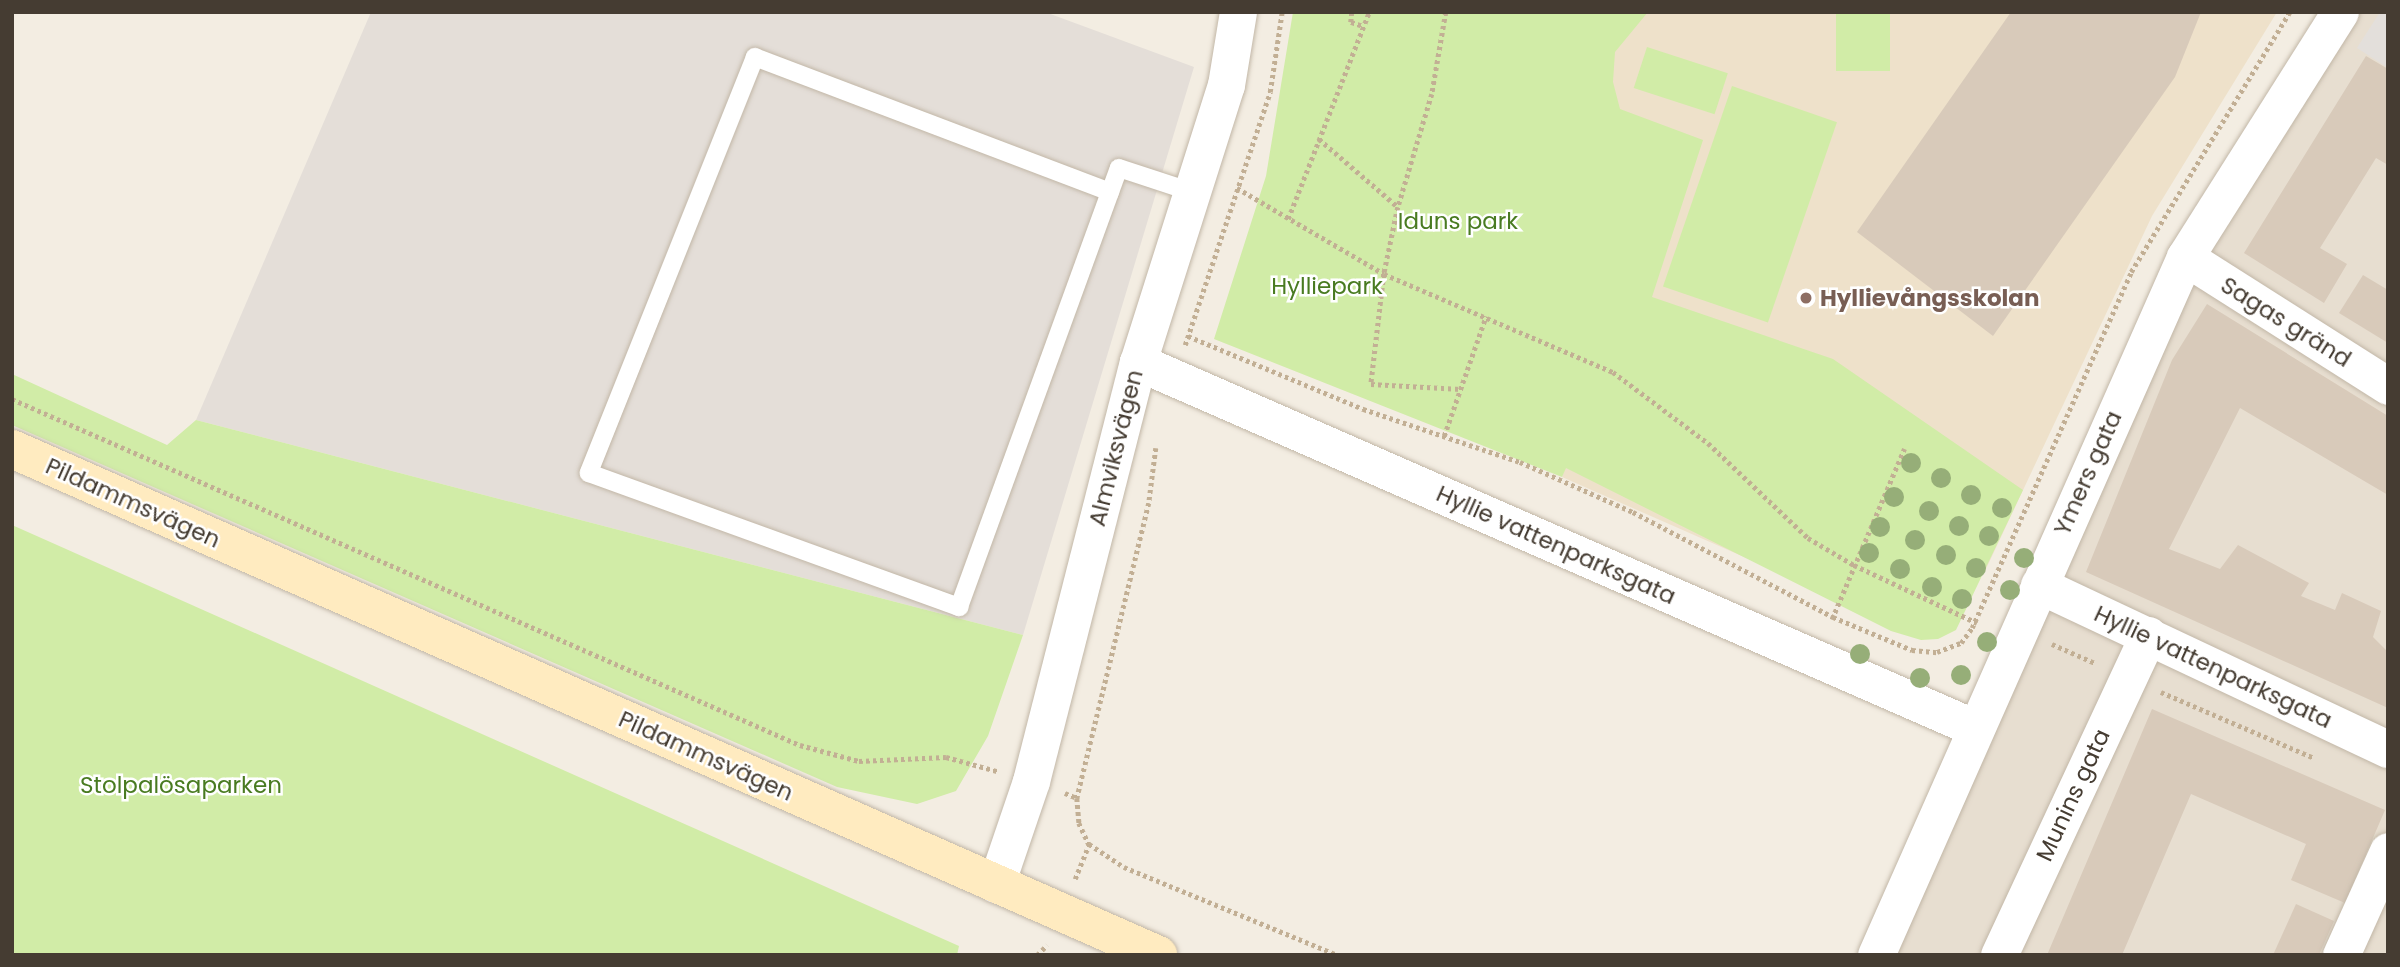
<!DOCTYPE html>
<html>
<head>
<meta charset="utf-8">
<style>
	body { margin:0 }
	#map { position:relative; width:2400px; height:967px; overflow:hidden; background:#f3ede2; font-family:Poppins,sans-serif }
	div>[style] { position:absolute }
	.residential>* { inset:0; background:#e7ded0 }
	.industrial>* { inset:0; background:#e4ded8 }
	.education>* { inset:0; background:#eee1ca }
	.green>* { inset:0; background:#d1eca7; transform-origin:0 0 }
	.parking>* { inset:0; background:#e3dfdb }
	.building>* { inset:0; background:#d8caba }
	.path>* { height:4.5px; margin-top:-2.25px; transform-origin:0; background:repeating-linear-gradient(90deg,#c2af94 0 3.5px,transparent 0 7px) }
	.roads { filter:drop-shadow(0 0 2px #c2b7a7) drop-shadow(0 0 2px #c2b7a7) }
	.service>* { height:18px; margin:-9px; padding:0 9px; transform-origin:9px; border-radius:9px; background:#fff }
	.minor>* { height:37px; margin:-18.5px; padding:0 18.5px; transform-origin:18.5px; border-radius:18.5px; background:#fff }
	.secondary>* { height:38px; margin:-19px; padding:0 19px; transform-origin:19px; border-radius:19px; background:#ffebc0 }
	.trees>* { width:20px; height:20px; margin:-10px; border-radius:50%; background:#96ae78 }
	.dots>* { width:19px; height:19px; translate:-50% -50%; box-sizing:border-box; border:4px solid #fff; border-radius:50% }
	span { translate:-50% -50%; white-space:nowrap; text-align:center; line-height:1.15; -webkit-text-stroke:5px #fff; paint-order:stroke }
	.park-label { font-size:23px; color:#497b21 }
	.education-label { font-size:23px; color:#785e54; font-weight:700 }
	.left { translate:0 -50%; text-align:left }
	.street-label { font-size:23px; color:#453c32 }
	.frame { position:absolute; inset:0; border:14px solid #453c32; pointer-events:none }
</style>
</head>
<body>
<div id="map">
	<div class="residential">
		<div style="clip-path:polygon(2357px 12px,2388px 12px,2388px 955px,1896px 955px,2210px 234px)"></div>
	</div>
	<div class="industrial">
		<div style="clip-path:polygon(371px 12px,1045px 12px,1194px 67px,1023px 635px,196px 420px)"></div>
	</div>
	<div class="education">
		<div style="clip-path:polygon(1432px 12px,2277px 12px,2152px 216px,1985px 571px,1917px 633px,1562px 477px,1598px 368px)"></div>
	</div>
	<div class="green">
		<div style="clip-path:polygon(1293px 12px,1648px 12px,1615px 52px,1613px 82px,1620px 109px,1703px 140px,1652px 297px,1833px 359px,2023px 490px,1956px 630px,1938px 639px,1921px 640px,1891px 631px,1566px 468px,1562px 477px,1214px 339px,1266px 176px)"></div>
		<div style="left:1836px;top:12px;width:54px;height:59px"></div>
		<div style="left:1647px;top:47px;width:85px;height:43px;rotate:18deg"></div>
		<div style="left:1732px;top:86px;width:111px;height:212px;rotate:19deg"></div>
		<div style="clip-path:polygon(12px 374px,167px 445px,196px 420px,1023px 635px,988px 736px,956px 791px,917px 804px,837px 787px,12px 425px)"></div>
		<div style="clip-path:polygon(12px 525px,959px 946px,957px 955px,12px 955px)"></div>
	</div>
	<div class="parking">
		<div style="clip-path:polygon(2380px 12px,2388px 12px,2388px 68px,2357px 48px)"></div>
	</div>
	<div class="building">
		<div style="clip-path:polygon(2011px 12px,2201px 12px,2175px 77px,1993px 336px,1857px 232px)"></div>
		<div style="clip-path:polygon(2366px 56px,2388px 69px,2388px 165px,2376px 158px,2320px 248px,2347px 264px,2324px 303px,2244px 253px)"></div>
		<div style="clip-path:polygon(2363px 275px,2388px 290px,2388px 343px,2339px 313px)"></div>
		<div style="clip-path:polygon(2207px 304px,2388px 416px,2388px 495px,2240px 408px,2169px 549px,2220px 569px,2238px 545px,2309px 583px,2301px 596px,2335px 610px,2342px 593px,2381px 611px,2373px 637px,2388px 652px,2388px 708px,2086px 572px,2172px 360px)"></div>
		<div style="clip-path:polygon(2152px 709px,2385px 810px,2345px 903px,2291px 880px,2306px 844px,2191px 794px,2122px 955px,2047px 955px)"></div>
		<div style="clip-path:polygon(2296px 904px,2334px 921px,2319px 955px,2273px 955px)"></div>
	</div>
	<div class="path">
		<div style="left:1352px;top:12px;width:10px;rotate:96deg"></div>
		<div style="left:1351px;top:22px;width:13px;rotate:18deg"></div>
		<div style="left:1446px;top:12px;width:83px;rotate:99.7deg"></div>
		<div style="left:1432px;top:94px;width:118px;rotate:106.7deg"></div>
		<div style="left:1398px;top:207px;width:68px;rotate:101.8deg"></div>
		<div style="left:1384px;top:274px;width:249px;rotate:23.2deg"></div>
		<div style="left:1613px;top:372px;width:119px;rotate:36.8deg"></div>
		<div style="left:1708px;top:443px;width:138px;rotate:43.5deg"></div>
		<div style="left:1808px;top:538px;width:53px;rotate:30.4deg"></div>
		<div style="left:1854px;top:565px;width:136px;rotate:25.2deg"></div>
		<div style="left:1319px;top:139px;width:104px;rotate:40.7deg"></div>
		<div style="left:1237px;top:188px;width:170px;rotate:30.3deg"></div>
		<div style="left:1384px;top:274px;width:111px;rotate:96.7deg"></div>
		<div style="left:1371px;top:384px;width:90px;rotate:3.2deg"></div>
		<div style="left:1288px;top:219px;width:222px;rotate:-68.6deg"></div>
		<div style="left:1188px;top:336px;width:190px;rotate:22.6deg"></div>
		<div style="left:1363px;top:409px;width:166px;rotate:18.7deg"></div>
		<div style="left:1520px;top:462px;width:124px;rotate:23.9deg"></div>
		<div style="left:1633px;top:512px;width:226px;rotate:27.7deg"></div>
		<div style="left:1833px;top:617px;width:86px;rotate:22.7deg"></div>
		<div style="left:1912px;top:650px;width:25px;rotate:5deg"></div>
		<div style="left:1937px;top:652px;width:26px;rotate:-21deg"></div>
		<div style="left:1961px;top:643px;width:19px;rotate:-54deg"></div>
		<div style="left:1972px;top:628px;width:390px;rotate:-65.9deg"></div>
		<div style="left:2131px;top:272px;width:305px;rotate:-58.6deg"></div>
		<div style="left:1185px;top:345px;width:267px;rotate:-71.4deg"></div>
		<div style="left:1270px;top:92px;width:81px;rotate:-81.5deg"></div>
		<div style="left:12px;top:399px;width:861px;rotate:23.71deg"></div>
		<div style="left:800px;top:745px;width:61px;rotate:15.2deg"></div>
		<div style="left:859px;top:761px;width:87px;rotate:-2.6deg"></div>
		<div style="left:946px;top:757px;width:53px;rotate:15.4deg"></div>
		<div style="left:1444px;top:436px;width:127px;rotate:-70.7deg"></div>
		<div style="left:1156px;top:448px;width:55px;rotate:97.3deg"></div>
		<div style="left:1149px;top:503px;width:304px;rotate:103.7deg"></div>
		<div style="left:1077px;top:798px;width:25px;rotate:85deg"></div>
		<div style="left:1079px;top:823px;width:23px;rotate:65deg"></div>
		<div style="left:1089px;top:844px;width:42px;rotate:33.3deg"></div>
		<div style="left:1124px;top:867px;width:231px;rotate:22.4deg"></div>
		<div style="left:1832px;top:619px;width:185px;rotate:-67deg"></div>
		<div style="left:2052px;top:644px;width:47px;rotate:23.8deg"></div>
		<div style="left:2161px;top:692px;width:167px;rotate:23.3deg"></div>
		<div style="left:1065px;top:793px;width:13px;rotate:23deg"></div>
		<div style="left:1075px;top:879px;width:38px;rotate:-68deg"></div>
		<div style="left:1037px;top:955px;width:14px;rotate:-45deg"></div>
	</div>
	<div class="roads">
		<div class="service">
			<div style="left:1110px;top:192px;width:380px;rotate:-159.2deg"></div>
			<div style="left:755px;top:57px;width:448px;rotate:111.8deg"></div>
			<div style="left:589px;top:473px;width:394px;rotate:19.9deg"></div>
			<div style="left:959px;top:607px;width:467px;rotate:-70deg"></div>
			<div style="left:1119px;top:168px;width:77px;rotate:18.2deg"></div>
		</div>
		<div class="minor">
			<div style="left:2185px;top:257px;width:241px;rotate:32.4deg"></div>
			<div style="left:1138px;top:362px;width:914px;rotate:23.62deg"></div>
			<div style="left:2039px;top:585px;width:386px;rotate:25.2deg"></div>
			<div style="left:996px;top:884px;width:109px;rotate:-71.2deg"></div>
			<div style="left:1031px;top:781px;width:432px;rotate:-75.7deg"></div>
			<div style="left:1138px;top:362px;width:291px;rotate:-72.4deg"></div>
			<div style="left:1226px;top:85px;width:74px;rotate:-80.7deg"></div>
			<div style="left:1876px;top:955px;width:763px;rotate:-66.12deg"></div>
			<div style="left:2185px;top:257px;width:290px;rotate:-57.7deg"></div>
			<div style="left:1999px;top:955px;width:353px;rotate:-65deg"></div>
			<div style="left:2341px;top:955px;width:114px;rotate:-65.7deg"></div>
		</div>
		<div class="secondary">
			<div style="left:12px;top:449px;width:1253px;rotate:23.82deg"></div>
		</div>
	</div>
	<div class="trees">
		<div style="left:1911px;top:463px"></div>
		<div style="left:1941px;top:478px"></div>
		<div style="left:1971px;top:495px"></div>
		<div style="left:1894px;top:497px"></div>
		<div style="left:2002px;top:508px"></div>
		<div style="left:1929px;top:511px"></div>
		<div style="left:1959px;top:526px"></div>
		<div style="left:1880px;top:527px"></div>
		<div style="left:1989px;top:536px"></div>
		<div style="left:1915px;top:540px"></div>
		<div style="left:1869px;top:553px"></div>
		<div style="left:1946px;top:555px"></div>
		<div style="left:2024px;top:558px"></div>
		<div style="left:1976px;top:568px"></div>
		<div style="left:1900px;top:569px"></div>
		<div style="left:1932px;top:587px"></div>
		<div style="left:2010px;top:590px"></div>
		<div style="left:1962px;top:599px"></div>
		<div style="left:1987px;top:642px"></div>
		<div style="left:1860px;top:654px"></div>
		<div style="left:1961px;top:675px"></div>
		<div style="left:1920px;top:678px"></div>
	</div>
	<div class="dots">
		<div style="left:1806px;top:298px;background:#8d6e63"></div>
	</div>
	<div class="park-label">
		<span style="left:1458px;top:221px">Iduns park</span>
		<span style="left:1327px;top:286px">Hylliepark</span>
		<span style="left:181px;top:785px">Stolpalösaparken</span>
	</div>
	<div class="education-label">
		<span class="left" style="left:1820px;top:298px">Hyllievångsskolan</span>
	</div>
	<div class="street-label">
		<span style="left:2286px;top:322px;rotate:32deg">Sagas gränd</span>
		<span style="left:1116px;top:448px;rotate:-76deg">Almviksvägen</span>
		<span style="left:2088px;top:473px;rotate:-66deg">Ymers gata</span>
		<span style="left:133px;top:503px;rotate:24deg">Pildammsvägen</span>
		<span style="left:1556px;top:545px;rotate:24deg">Hyllie vattenparksgata</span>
		<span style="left:2213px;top:667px;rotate:25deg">Hyllie vattenparksgata</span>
		<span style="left:706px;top:756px;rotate:24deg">Pildammsvägen</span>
		<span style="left:2073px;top:795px;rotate:-65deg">Munins gata</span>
	</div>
	<div class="frame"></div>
</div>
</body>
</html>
